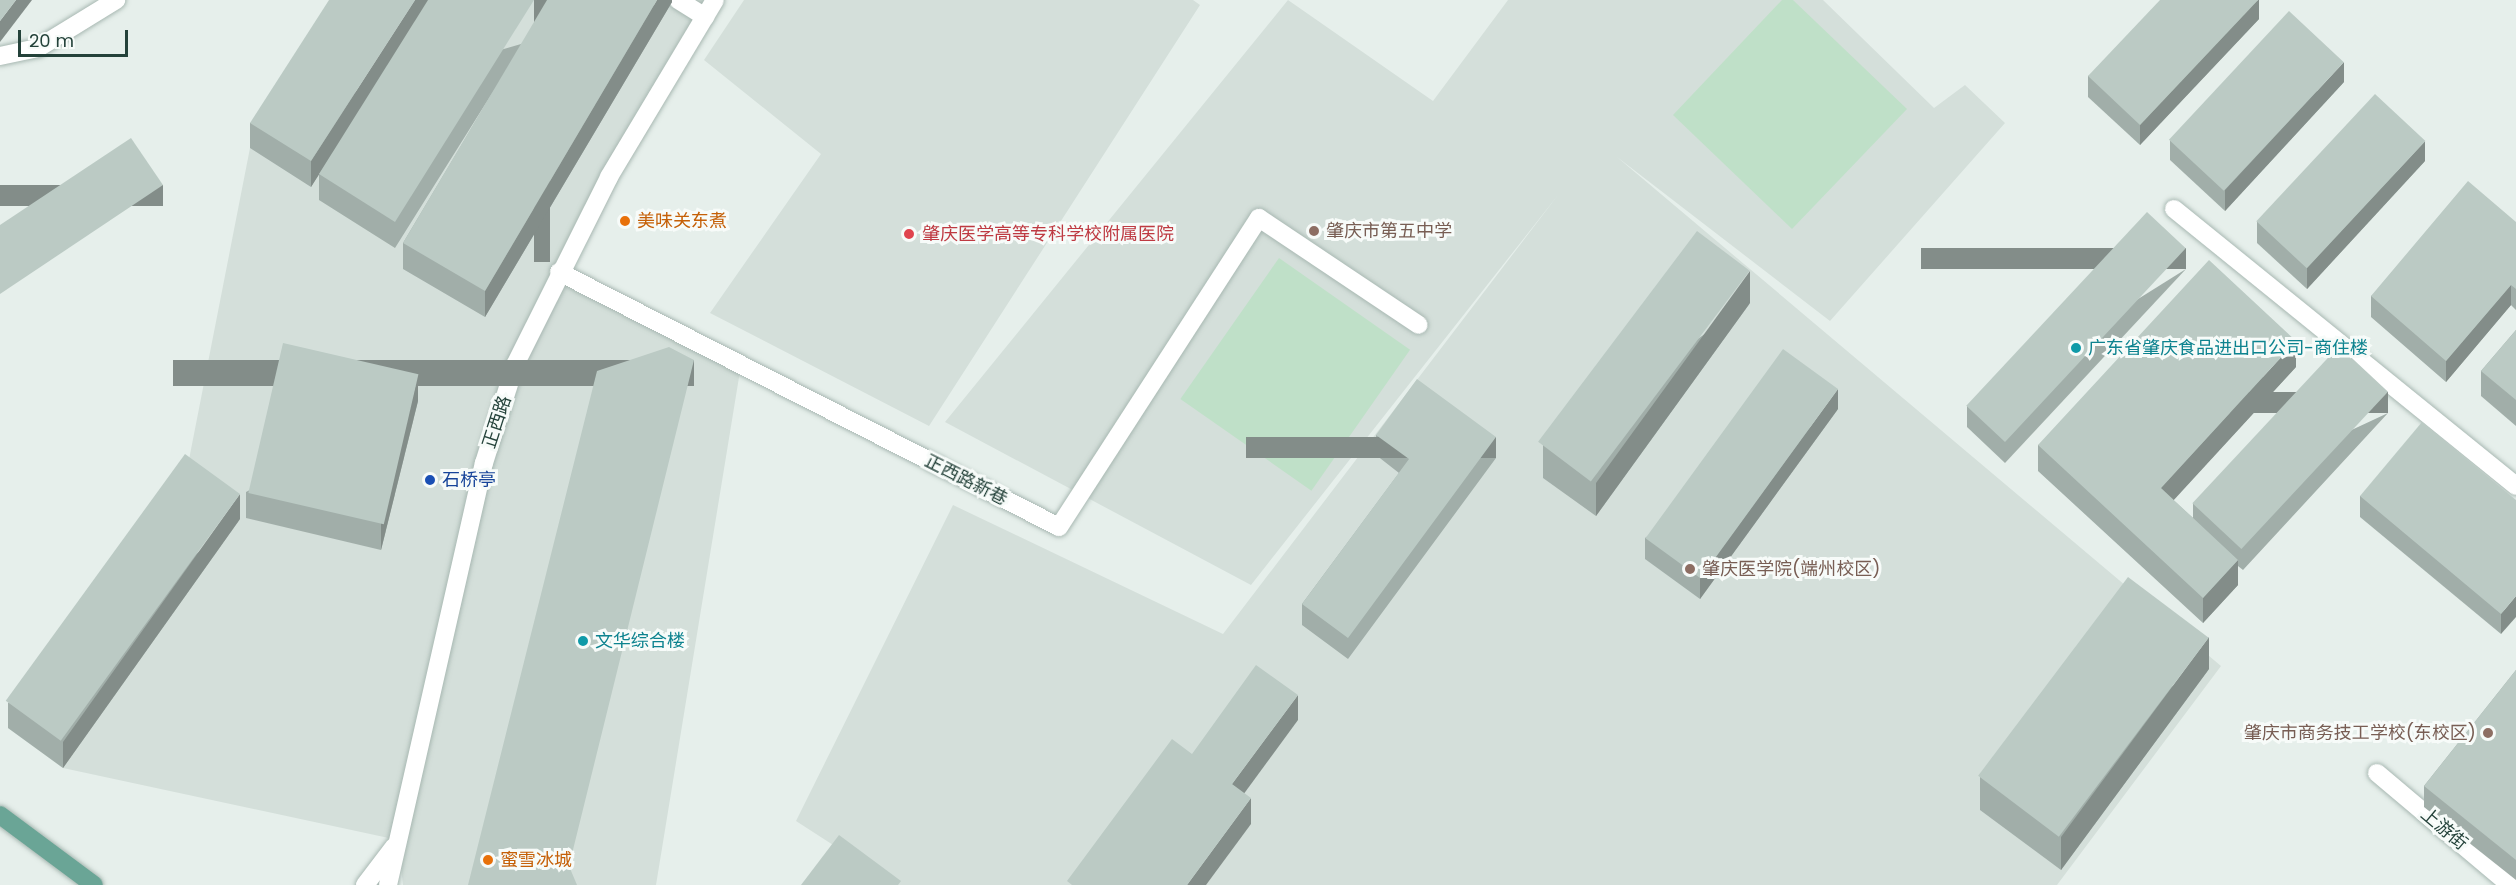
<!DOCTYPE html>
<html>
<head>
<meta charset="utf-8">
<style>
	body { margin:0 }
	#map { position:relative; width:2516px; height:885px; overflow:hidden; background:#e6efeb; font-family:Poppins,"Noto Sans SC",sans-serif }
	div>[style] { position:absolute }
	.built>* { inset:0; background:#d4dfda }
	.green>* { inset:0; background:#bfe0c8; transform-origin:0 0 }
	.roads { filter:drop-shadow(0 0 2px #a8b8b2) drop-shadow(0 0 2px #a8b8b2) }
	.minor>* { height:18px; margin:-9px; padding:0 9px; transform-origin:9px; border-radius:9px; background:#fff }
	.major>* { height:18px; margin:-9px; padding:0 9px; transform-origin:9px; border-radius:9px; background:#6aa596 }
	.wall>* { inset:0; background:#a1aea9 }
	.shaded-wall>* { inset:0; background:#838d89; transform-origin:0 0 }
	.building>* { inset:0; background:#bbcac4; transform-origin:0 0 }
	.dots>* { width:16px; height:16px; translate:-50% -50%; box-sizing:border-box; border:3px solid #f7fbf9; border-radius:50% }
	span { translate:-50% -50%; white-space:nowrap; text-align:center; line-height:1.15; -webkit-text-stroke:6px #f7fbf9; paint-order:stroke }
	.food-label { font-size:18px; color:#c56008 }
	.left { translate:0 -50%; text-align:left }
	.education-label { font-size:18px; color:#785e54 }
	.right { translate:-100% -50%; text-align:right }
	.health-label { font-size:18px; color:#be3a42 }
	.culture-label { font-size:18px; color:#0d838f }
	.street-label { font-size:18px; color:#24423a }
	.transit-label { font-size:18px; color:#164399 }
	.scale { position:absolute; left:18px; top:30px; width:110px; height:27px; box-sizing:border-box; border:3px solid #24423a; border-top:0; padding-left:8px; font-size:18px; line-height:21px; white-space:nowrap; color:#24423a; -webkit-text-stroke:4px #f7fbf9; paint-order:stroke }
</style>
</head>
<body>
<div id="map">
	<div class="built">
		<div style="clip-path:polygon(346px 0,719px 0,559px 272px,741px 365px,656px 885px,403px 885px,398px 840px,63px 768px,8px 728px,185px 480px,250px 148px)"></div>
		<div style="clip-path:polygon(744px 0,1193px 0,1200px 5px,929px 426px,710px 313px,821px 154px,704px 60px)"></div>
		<div style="clip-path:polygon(1288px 0,1433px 101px,1508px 0,1823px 0,1934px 108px,1965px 85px,2005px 123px,1830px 321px,1617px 157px,2221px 666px,2057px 885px,895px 885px,796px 821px,953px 505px,1223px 634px,1558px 195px,1251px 585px,945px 422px)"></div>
	</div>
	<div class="green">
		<div style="clip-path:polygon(1782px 0,1793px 0,1907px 109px,1792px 229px,1673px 115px)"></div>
		<div style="left:1279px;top:258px;width:160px;height:172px;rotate:35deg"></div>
	</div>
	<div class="roads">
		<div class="minor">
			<div style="left:678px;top:0;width:32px;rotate:32deg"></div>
			<div style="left:0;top:56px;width:39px;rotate:-12deg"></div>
			<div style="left:38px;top:48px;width:92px;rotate:-31.6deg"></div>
			<div style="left:2174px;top:209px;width:440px;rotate:39deg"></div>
			<div style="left:559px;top:272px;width:561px;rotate:27.02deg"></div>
			<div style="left:1059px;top:527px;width:368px;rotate:-57.1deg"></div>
			<div style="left:1259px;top:218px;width:192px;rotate:33.8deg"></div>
			<div style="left:2377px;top:773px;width:174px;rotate:40.1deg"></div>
			<div style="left:365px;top:885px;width:48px;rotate:-52.7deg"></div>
			<div style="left:388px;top:885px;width:433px;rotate:-77.2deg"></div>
			<div style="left:484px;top:463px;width:103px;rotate:-72.4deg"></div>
			<div style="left:515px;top:365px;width:210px;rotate:-63.4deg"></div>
			<div style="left:609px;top:177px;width:206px;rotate:-59.1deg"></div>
		</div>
		<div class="major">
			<div style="left:0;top:815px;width:117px;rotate:36.7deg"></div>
		</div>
	</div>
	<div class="wall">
		<div style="clip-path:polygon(672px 0,672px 2px,485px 317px,403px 269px,403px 243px,496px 87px,395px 248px,319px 200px,319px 174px,320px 172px,311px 187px,250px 148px,250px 123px)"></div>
		<div style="clip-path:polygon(2259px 0,2259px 19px,2140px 145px,2088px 97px,2088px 76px)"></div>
		<div style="clip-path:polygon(2344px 82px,2225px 211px,2170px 160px,2170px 140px)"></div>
		<div style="clip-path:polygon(2425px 161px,2307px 289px,2257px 243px,2257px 222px)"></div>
		<div style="clip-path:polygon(2516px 222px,2516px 310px,2511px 305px,2446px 382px,2371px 317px,2371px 296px)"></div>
		<div style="clip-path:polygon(2186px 269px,2005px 463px,1967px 427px,1967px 406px)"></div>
		<div style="clip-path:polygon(1750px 303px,1596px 516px,1543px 478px,1543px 445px)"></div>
		<div style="clip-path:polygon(2516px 330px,2516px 426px,2481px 396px,2481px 371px)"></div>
		<div style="clip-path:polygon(2296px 367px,2173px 500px,2193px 518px,2193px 504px,2388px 413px,2243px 570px,2238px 566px,2238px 585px,2203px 623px,2038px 471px,2038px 445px)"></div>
		<div style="clip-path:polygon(418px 401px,381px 550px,246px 518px,246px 492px)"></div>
		<div style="clip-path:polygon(1838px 409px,1700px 599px,1645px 559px,1645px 538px)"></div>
		<div style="clip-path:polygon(1376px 435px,1496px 458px,1348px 659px,1302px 625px,1302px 604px,1399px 473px,1376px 455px)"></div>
		<div style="clip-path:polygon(2360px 496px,2516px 500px,2501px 634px,2360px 517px)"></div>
		<div style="clip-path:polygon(240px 519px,63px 768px,8px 728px,8px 703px)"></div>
		<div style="clip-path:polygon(2209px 669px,2061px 870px,1980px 810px,1980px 777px)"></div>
		<div style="clip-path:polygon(2516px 670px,2516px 880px,2424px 807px,2424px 786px)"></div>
	</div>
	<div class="shaded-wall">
		<div style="clip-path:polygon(16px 0,32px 0,0 42px,0 21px)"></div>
		<div style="clip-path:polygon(415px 0,431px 0,311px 187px,311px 161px)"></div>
		<div style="left:534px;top:0;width:16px;height:262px"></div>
		<div style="clip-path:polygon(657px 0,672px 0,672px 2px,485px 317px,485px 291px)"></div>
		<div style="clip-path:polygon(2258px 0,2259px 0,2259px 19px,2140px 145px,2140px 125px)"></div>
		<div style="clip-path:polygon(2344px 62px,2344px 82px,2225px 211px,2225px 190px)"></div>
		<div style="clip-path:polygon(2425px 141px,2425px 161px,2307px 289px,2307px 268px)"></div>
		<div style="left:163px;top:185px;width:21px;height:196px;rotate:90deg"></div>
		<div style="left:2186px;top:248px;width:21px;height:265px;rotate:90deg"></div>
		<div style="clip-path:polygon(1750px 271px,1750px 303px,1596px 516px,1596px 483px)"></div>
		<div style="clip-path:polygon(2511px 285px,2511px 305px,2446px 382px,2446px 361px)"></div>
		<div style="clip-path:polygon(2296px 341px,2296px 367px,2161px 514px,2161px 488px)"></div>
		<div style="left:694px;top:360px;width:26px;height:521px;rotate:90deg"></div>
		<div style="clip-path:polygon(418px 375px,418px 401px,381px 550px,381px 524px)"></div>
		<div style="clip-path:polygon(1838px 389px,1838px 409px,1700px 599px,1700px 578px)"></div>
		<div style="left:2388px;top:392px;width:21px;height:214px;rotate:90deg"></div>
		<div style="left:1496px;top:437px;width:21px;height:250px;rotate:90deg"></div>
		<div style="clip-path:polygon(240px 494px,240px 519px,63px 768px,63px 742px)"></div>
		<div style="clip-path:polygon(2238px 560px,2238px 585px,2203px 623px,2203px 598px)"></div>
		<div style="clip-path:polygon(2516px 596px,2516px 617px,2501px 634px,2501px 614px)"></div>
		<div style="clip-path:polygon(2209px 637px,2209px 669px,2061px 870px,2061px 837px)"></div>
		<div style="clip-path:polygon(1298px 695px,1298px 720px,1232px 810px,1232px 784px)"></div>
		<div style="clip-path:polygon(1251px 798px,1251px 824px,1206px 885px,1187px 885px)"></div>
	</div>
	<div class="building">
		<div style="clip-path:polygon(0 0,16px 0,0 21px)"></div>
		<div style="clip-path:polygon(329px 0,415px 0,311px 161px,250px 123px)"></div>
		<div style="clip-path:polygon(428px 0,534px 0,395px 222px,319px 174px)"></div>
		<div style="clip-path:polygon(547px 0,657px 0,485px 291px,403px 243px)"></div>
		<div style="clip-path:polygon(2160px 0,2258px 0,2140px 125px,2088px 76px)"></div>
		<div style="left:2289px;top:11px;width:75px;height:176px;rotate:43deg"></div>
		<div style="left:2375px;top:94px;width:69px;height:174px;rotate:43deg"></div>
		<div style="clip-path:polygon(131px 138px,163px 185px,0 294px,0 225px)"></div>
		<div style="clip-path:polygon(2468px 181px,2516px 222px,2516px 289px,2511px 285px,2446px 361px,2371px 296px)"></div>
		<div style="left:2147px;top:212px;width:53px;height:265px;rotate:43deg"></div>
		<div style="left:1697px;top:231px;width:66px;height:264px;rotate:37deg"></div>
		<div style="clip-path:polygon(2209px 260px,2296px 341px,2161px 488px,2238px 560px,2203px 598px,2038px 445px)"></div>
		<div style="clip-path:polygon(2516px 330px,2516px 400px,2481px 371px)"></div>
		<div style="left:283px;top:343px;width:139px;height:154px;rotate:13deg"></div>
		<div style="left:2339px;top:346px;width:67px;height:215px;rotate:43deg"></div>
		<div style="clip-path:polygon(669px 347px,694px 360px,569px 866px,577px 885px,468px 885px,597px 371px)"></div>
		<div style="left:1783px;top:349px;width:68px;height:234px;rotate:36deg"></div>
		<div style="clip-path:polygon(1417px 379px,1496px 437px,1348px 638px,1302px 604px,1409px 459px,1376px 435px)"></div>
		<div style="clip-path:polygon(2422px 422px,2516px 500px,2516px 596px,2501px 614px,2360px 496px)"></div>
		<div style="left:185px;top:454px;width:68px;height:305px;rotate:36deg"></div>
		<div style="left:2128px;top:577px;width:101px;height:249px;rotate:37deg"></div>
		<div style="clip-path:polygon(1256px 665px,1298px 695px,1232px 784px,1251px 798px,1187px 885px,1072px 885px,1067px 881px,1172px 739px,1192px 754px)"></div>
		<div style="clip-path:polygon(2516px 670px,2516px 860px,2424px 786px)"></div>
		<div style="clip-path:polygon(839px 835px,901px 881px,898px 885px,801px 885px)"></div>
	</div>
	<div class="dots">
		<div style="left:625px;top:221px;background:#e8710a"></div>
		<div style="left:1314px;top:231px;background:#8d6e63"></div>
		<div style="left:909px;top:234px;background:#e0444e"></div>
		<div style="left:2076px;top:348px;background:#0f9aa8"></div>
		<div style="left:430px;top:480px;background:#1a4fb4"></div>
		<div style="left:1690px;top:569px;background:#8d6e63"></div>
		<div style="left:583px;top:641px;background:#0f9aa8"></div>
		<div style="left:2488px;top:733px;background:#8d6e63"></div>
		<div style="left:488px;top:860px;background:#e8710a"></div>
	</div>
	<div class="food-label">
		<span class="left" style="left:637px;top:221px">美味关东煮</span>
		<span class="left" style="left:500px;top:860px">蜜雪冰城</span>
	</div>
	<div class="education-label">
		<span class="left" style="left:1326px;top:231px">肇庆市第五中学</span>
		<span class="left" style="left:1702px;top:569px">肇庆医学院(端州校区)</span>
		<span class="right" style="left:2476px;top:733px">肇庆市商务技工学校(东校区)</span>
	</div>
	<div class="health-label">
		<span class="left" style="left:922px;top:234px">肇庆医学高等专科学校附属医院</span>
	</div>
	<div class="culture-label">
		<span class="left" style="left:2088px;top:348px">广东省肇庆食品进出口公司-商住楼</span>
		<span class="left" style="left:595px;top:641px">文华综合楼</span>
	</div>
	<div class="street-label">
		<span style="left:497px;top:422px;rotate:-72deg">正西路</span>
		<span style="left:966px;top:480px;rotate:27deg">正西路新巷</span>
		<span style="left:2444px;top:829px;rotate:40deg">上游街</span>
	</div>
	<div class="transit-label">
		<span class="left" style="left:442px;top:480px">石桥亭</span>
	</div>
	<div class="scale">20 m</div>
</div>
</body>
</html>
